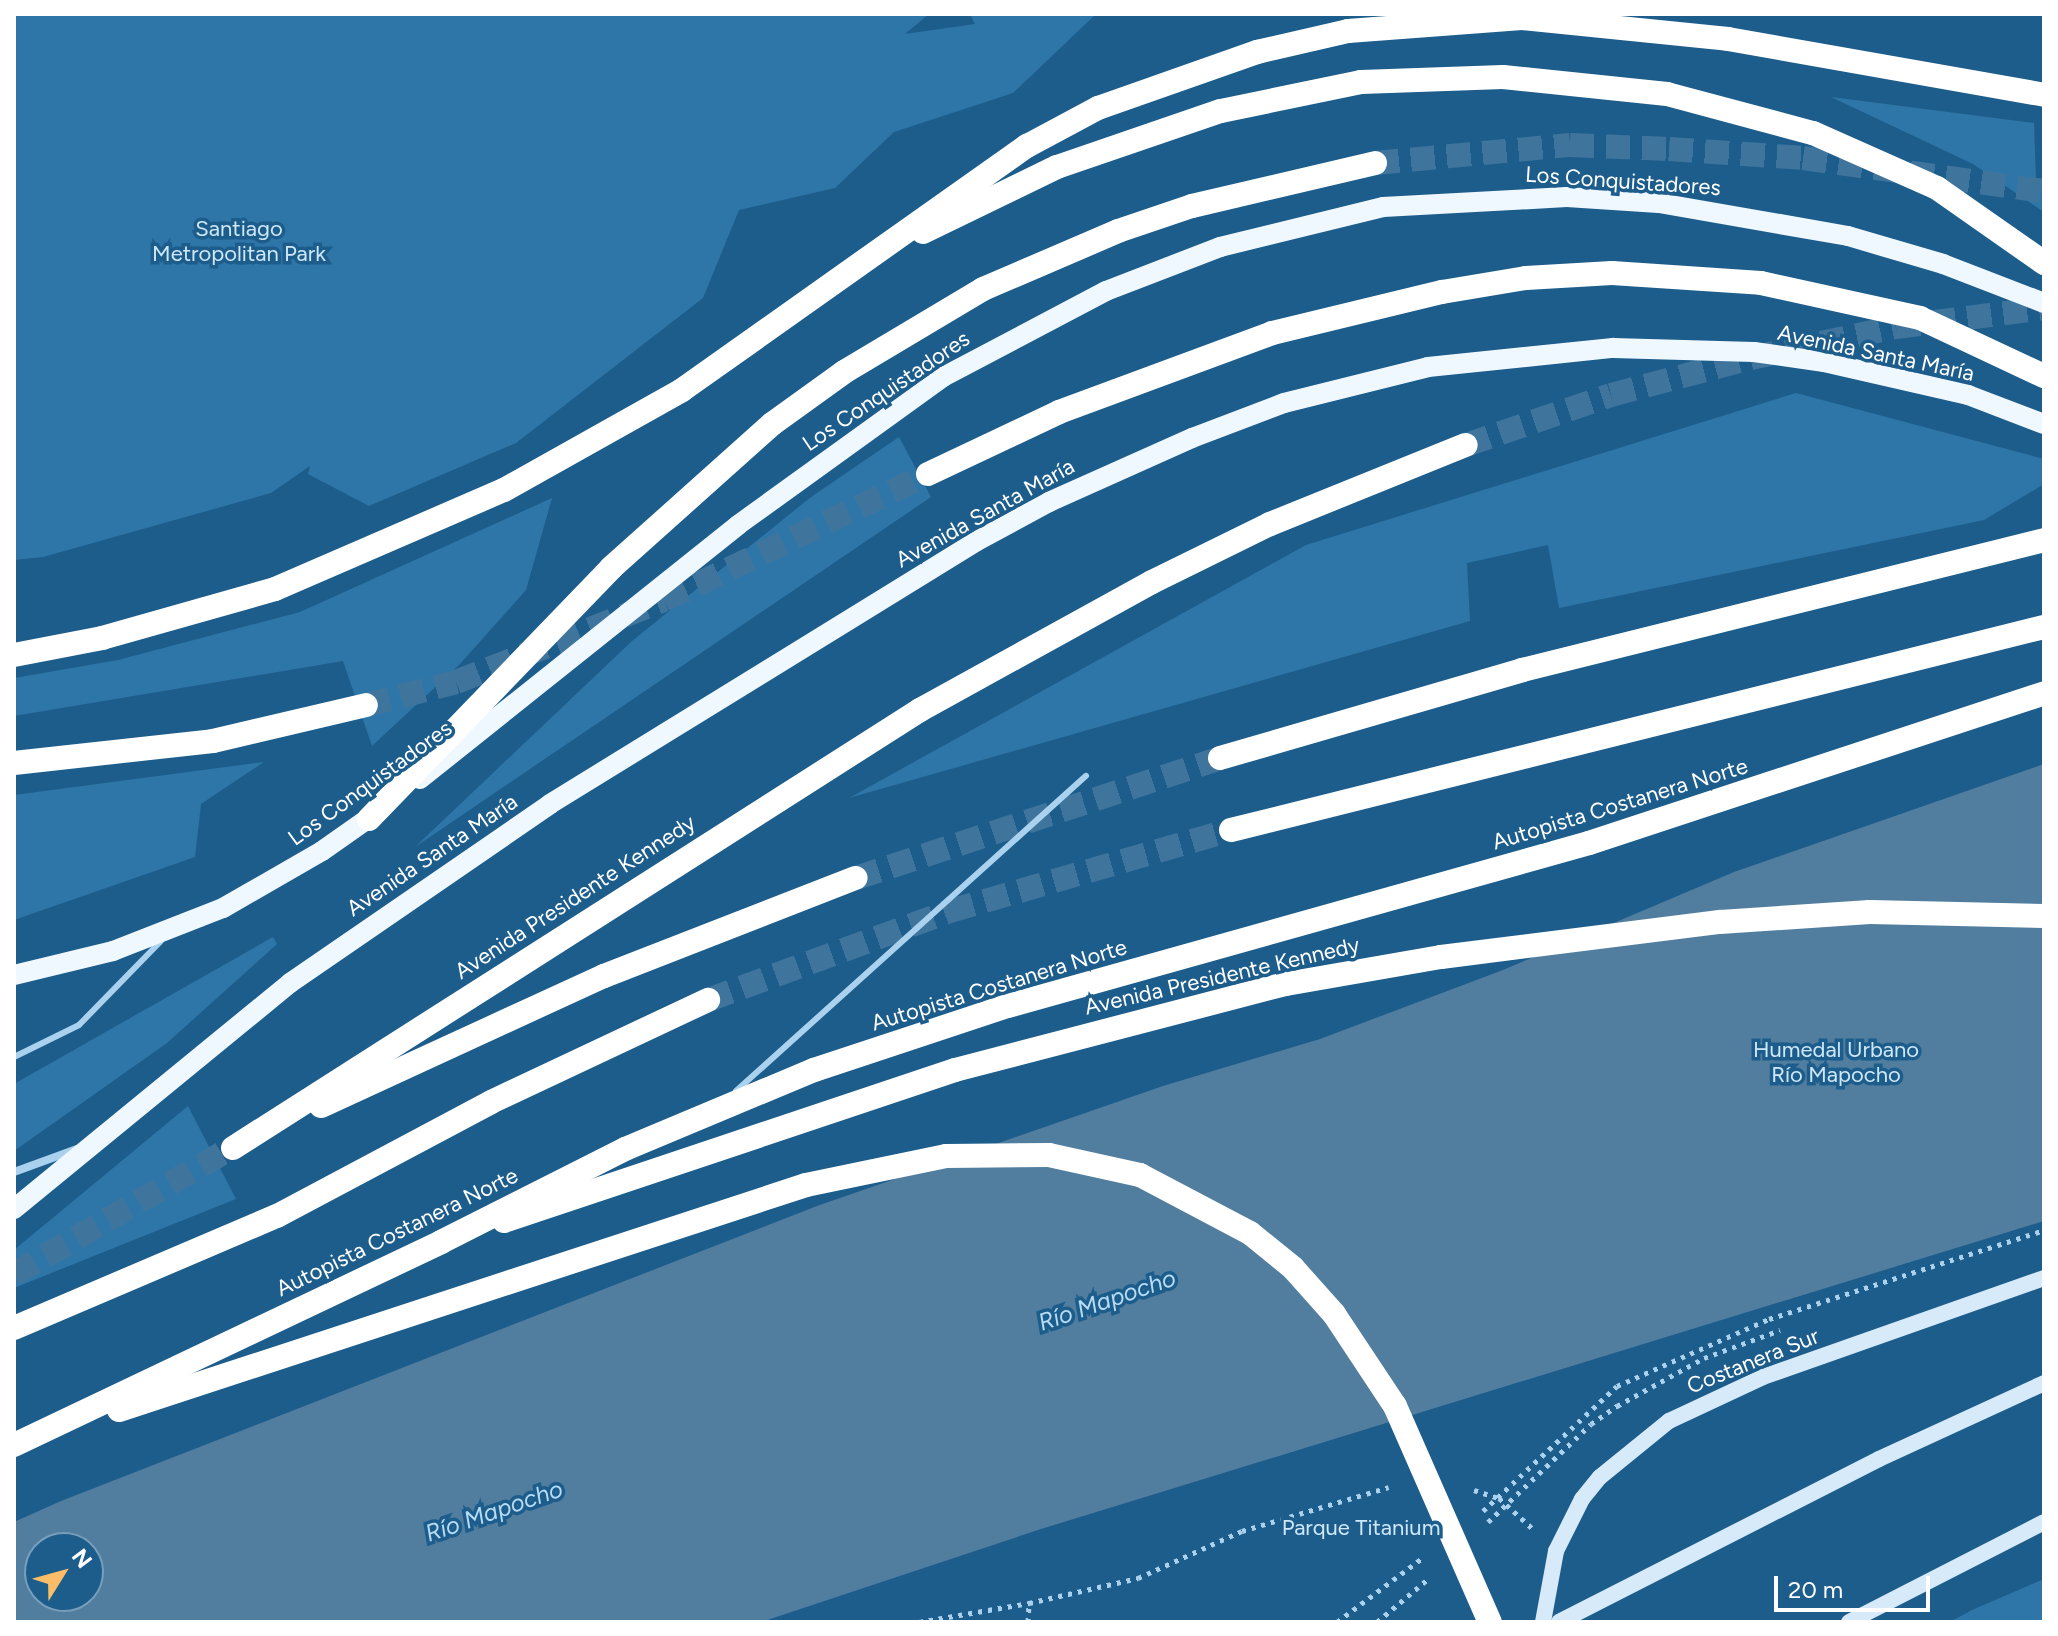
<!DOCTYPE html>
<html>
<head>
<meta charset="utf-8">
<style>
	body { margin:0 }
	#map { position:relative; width:2058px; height:1636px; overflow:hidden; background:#1d5d8c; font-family:Figtree,sans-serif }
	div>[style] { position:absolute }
	.green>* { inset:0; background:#2e76a8 }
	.water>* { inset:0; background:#517e9f }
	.highway-tunnel>* { height:24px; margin-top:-12px; transform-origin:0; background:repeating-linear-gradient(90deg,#3f759d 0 24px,transparent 0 36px) }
	.path>* { height:5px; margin-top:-2.5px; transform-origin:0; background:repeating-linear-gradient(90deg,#aad1ed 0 4px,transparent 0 10px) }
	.lane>* { height:6px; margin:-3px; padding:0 3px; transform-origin:3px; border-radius:3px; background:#aad1ed }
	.street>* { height:8px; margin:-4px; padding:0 4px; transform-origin:4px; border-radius:4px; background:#aad1ed }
	.secondary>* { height:16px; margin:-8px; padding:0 8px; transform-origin:8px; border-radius:8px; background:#d6eaf9 }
	.primary>* { height:20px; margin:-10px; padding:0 10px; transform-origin:10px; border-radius:10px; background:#f0f8ff }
	.highway>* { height:24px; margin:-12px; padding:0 12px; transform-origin:12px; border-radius:12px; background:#fff }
	.secondary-bridge>* { height:16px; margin:-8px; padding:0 8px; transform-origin:8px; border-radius:8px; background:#d6eaf9 }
	.highway-bridge>* { height:24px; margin:-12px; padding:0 12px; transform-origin:12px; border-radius:12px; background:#fff }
	span { translate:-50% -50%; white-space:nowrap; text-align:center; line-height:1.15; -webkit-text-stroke:7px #1d5d8c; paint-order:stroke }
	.street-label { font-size:22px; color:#fff }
	.park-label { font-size:22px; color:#cfe8f9 }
	.water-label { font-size:24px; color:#b6dbf4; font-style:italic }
	.frame { position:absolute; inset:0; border:16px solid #fff; pointer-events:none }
	.north { position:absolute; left:24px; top:1532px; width:80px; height:80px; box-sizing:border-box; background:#1d5d8c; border:2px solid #779eba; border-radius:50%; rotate:53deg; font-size:22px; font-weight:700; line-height:32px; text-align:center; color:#fff }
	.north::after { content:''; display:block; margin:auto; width:28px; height:36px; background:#fcbd69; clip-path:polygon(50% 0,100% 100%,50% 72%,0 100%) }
	.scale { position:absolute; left:1774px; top:1576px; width:156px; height:36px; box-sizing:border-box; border:4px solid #fff; border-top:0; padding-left:10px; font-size:24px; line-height:28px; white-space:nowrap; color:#fff; -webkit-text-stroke:6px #1d5d8c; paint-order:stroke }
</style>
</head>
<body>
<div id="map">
	<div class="green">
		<div style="clip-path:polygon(14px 14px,929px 14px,905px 34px,975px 24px,970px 14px,1096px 14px,1013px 93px,894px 132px,835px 188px,739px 210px,703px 298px,516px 443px,369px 506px,308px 474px,310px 466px,271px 493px,43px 557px,14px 560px)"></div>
		<div style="clip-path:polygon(1831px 97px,2034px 123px,2036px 181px,2044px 181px,2044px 212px,1973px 164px)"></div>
		<div style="clip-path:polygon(1796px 393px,2044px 459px,2044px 484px,1984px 520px,1559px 608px,1548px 545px,1467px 563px,1470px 621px,849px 798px,1306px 545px)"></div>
		<div style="clip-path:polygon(899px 437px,931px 497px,415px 847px,632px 641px,811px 497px)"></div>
		<div style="clip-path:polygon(552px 498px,526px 590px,459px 665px,372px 746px,343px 661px,14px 716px,14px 678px,118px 660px,300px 612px)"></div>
		<div style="clip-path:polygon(264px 762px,201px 804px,195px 857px,14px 920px,14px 795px)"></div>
		<div style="clip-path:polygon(273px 937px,277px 944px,167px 1043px,14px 1151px,14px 1084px)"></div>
		<div style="clip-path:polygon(188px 1106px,236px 1199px,14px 1288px,14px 1250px)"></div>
		<div style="clip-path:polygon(2044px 1579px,2044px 1622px,1950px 1622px,1972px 1610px)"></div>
	</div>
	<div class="water">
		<div style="clip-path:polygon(evenodd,2044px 764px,2044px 1221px,1041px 1529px,761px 1622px,14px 1622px,14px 1522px,61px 1501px,817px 1206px,1163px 1086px,1320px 1039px,1503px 970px,1734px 872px,2044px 764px,40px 1548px,88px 1548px,88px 1596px,40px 1596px,40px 1548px)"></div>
	</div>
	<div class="highway-tunnel">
		<div style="left:1375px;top:163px;width:196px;rotate:-5.3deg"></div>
		<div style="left:1570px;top:145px;width:99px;rotate:2.3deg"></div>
		<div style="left:1669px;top:149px;width:134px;rotate:3.8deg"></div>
		<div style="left:1803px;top:158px;width:243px;rotate:7.8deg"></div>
		<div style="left:1466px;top:445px;width:153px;rotate:-19deg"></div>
		<div style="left:1611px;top:395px;width:145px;rotate:-14.8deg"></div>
		<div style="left:1751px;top:358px;width:148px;rotate:-12.1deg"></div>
		<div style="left:1896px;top:327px;width:149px;rotate:-7.3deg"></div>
		<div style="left:366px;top:705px;width:93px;rotate:-14.3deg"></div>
		<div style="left:456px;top:682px;width:224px;rotate:-21.5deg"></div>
		<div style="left:664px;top:600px;width:293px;rotate:-25.5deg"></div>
		<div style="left:856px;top:878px;width:383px;rotate:-18.2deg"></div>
		<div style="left:708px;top:1000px;width:258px;rotate:-20.2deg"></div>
		<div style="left:950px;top:911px;width:292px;rotate:-16.1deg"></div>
		<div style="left:14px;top:1274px;width:247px;rotate:-30.1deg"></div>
	</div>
	<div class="path">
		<div style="left:1474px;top:1490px;width:26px;rotate:18deg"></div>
		<div style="left:1499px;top:1498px;width:45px;rotate:42.3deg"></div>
		<div style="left:1483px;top:1511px;width:183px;rotate:-43deg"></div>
		<div style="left:1617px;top:1386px;width:166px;rotate:-23.8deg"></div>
		<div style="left:1769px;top:1319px;width:289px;rotate:-17.9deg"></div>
		<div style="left:1488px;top:1522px;width:142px;rotate:-43.6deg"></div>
		<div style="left:1591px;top:1424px;width:32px;rotate:-35deg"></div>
		<div style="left:1617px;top:1406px;width:99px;rotate:-28.9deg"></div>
		<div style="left:1704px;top:1358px;width:81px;rotate:-20.2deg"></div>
		<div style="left:919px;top:1622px;width:112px;rotate:-9.8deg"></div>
		<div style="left:1028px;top:1622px;width:19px;rotate:-87deg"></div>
		<div style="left:1029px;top:1603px;width:112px;rotate:-12.9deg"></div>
		<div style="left:1138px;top:1578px;width:114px;rotate:-24.3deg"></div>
		<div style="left:1242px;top:1531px;width:153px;rotate:-16.7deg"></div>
		<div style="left:1337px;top:1622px;width:105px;rotate:-36.9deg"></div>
		<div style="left:1377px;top:1622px;width:68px;rotate:-40.2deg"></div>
	</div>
	<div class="lane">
		<div style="left:14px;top:1057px;width:72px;rotate:-26.2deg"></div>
		<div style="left:79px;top:1025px;width:117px;rotate:-45.7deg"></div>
		<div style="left:736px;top:1091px;width:471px;rotate:-42deg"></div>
	</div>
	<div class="street">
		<div style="left:14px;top:1172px;width:67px;rotate:-20.1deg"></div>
	</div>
	<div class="secondary">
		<div style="left:1763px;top:1377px;width:298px;rotate:-19.4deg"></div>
		<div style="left:1559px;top:1622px;width:359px;rotate:-27deg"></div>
		<div style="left:1879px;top:1459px;width:182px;rotate:-24.7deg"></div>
		<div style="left:1849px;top:1622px;width:219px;rotate:-27.1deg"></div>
	</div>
	<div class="primary">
		<div style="left:420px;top:779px;width:407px;rotate:-38.6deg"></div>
		<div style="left:738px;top:525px;width:253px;rotate:-35.8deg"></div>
		<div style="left:943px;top:377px;width:184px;rotate:-27.8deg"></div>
		<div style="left:1106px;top:291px;width:122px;rotate:-21.1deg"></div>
		<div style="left:1220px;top:247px;width:168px;rotate:-13.8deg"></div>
		<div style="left:1383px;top:207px;width:184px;rotate:-3.1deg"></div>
		<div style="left:1567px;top:197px;width:92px;rotate:3.7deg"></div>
		<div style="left:1659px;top:203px;width:192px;rotate:9.9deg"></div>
		<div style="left:1848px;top:236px;width:99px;rotate:16.4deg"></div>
		<div style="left:1943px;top:264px;width:108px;rotate:21.1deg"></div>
		<div style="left:14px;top:975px;width:102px;rotate:-13.6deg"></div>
		<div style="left:113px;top:951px;width:118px;rotate:-21.4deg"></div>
		<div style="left:223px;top:908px;width:114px;rotate:-29.9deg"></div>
		<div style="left:322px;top:851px;width:70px;rotate:-35.1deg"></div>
		<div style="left:14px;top:1209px;width:357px;rotate:-39.3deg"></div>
		<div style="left:290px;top:983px;width:316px;rotate:-34.5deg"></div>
		<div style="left:550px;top:804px;width:501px;rotate:-31.63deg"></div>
		<div style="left:977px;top:541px;width:82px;rotate:-28.4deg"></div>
		<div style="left:1049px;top:502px;width:157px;rotate:-24.1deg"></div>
		<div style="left:1192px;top:438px;width:98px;rotate:-20.8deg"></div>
		<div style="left:1284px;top:403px;width:148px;rotate:-14deg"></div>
		<div style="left:1428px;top:367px;width:186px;rotate:-5.9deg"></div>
		<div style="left:1613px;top:348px;width:141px;rotate:1.6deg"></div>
		<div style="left:1754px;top:352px;width:71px;rotate:8.1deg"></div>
		<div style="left:1824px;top:362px;width:148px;rotate:12.9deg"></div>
		<div style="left:1968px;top:395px;width:81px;rotate:20.9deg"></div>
	</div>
	<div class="highway">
		<div style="left:923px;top:232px;width:149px;rotate:-25.9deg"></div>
		<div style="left:1057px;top:167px;width:173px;rotate:-18.9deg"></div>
		<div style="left:1221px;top:111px;width:143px;rotate:-11.7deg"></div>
		<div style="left:1361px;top:82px;width:142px;rotate:-2deg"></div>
		<div style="left:1503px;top:77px;width:165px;rotate:5.9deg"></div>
		<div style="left:1667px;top:94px;width:151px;rotate:15deg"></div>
		<div style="left:1813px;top:133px;width:136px;rotate:23.9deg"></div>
		<div style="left:1937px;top:188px;width:131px;rotate:35deg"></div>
		<div style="left:928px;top:474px;width:145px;rotate:-25.3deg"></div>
		<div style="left:1059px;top:412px;width:227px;rotate:-20.3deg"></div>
		<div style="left:1272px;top:333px;width:175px;rotate:-13.6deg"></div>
		<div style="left:1442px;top:292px;width:85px;rotate:-9.5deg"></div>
		<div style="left:1526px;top:278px;width:86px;rotate:-3.3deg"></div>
		<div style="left:1612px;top:273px;width:149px;rotate:3.8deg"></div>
		<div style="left:1761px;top:283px;width:163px;rotate:12.4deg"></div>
		<div style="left:1920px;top:318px;width:137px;rotate:25.1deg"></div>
		<div style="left:14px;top:655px;width:90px;rotate:-10.9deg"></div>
		<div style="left:102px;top:638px;width:180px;rotate:-15.8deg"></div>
		<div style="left:275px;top:589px;width:249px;rotate:-23.4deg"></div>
		<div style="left:504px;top:490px;width:204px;rotate:-29.3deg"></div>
		<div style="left:682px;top:390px;width:423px;rotate:-35.3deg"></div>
		<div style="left:1027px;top:146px;width:81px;rotate:-28.2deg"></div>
		<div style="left:1098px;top:108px;width:169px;rotate:-19.4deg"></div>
		<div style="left:1257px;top:52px;width:93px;rotate:-13deg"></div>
		<div style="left:1348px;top:31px;width:174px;rotate:-4.3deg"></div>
		<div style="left:1522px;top:18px;width:207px;rotate:5.8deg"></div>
		<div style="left:1728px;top:39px;width:321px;rotate:10deg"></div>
		<div style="left:1220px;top:758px;width:315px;rotate:-16.2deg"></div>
		<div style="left:1522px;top:670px;width:538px;rotate:-13.98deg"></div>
		<div style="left:14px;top:763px;width:200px;rotate:-6.3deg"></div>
		<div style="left:213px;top:741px;width:157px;rotate:-13.2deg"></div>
		<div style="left:369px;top:819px;width:349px;rotate:-46deg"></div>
		<div style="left:611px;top:568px;width:216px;rotate:-41.8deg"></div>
		<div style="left:772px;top:424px;width:89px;rotate:-35.8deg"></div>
		<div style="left:844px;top:372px;width:162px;rotate:-30.8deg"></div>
		<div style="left:983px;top:289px;width:147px;rotate:-23.2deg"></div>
		<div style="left:1118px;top:231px;width:78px;rotate:-18.7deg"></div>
		<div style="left:1192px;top:206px;width:188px;rotate:-13.2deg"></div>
		<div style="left:1231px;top:830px;width:838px;rotate:-14.02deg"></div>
		<div style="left:321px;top:1106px;width:311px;rotate:-24.7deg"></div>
		<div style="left:604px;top:976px;width:270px;rotate:-21.3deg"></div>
		<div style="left:233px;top:1148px;width:815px;rotate:-32.52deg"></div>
		<div style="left:920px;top:710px;width:265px;rotate:-28.9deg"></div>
		<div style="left:1152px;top:582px;width:131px;rotate:-26.2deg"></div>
		<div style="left:1270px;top:524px;width:211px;rotate:-22deg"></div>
		<div style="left:504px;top:1221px;width:476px;rotate:-18.5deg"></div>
		<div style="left:955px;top:1070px;width:342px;rotate:-14.6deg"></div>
		<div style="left:1286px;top:984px;width:157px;rotate:-9.9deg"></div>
		<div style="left:1441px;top:957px;width:281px;rotate:-7.2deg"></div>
		<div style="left:1720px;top:922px;width:150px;rotate:-3.8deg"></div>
		<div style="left:1870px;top:912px;width:174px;rotate:1.3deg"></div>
		<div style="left:14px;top:1328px;width:286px;rotate:-23.1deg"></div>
		<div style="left:277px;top:1216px;width:242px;rotate:-28deg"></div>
		<div style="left:491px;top:1102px;width:240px;rotate:-25.2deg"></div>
		<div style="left:119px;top:1410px;width:723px;rotate:-18.13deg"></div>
		<div style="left:806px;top:1185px;width:143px;rotate:-11.7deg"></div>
		<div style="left:14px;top:1445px;width:473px;rotate:-25.4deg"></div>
		<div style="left:441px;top:1242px;width:206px;rotate:-26.8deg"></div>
		<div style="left:625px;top:1149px;width:205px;rotate:-22.7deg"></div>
		<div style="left:814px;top:1070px;width:204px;rotate:-18.3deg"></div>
		<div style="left:1008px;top:1006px;width:603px;rotate:-15.67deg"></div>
		<div style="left:1589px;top:843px;width:479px;rotate:-18.2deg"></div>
	</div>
	<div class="secondary-bridge">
		<div style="left:1543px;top:1622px;width:72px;rotate:-79.6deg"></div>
		<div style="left:1556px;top:1551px;width:58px;rotate:-63.4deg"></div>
		<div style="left:1582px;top:1499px;width:28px;rotate:-51deg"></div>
		<div style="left:1600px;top:1477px;width:89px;rotate:-39.1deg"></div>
		<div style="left:1669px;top:1421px;width:104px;rotate:-25.1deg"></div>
	</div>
	<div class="highway-bridge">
		<div style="left:946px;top:1156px;width:103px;rotate:-0.6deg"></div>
		<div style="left:1049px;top:1155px;width:93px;rotate:12.4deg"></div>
		<div style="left:1140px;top:1175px;width:124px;rotate:27.8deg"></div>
		<div style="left:1250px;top:1233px;width:55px;rotate:39.1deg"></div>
		<div style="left:1293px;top:1268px;width:62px;rotate:48.3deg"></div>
		<div style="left:1334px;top:1314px;width:110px;rotate:56.5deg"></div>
		<div style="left:1395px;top:1406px;width:236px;rotate:66.3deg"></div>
	</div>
	<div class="street-label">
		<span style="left:1623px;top:181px;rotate:4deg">Los Conquistadores</span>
		<span style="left:1876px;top:353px;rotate:12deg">Avenida Santa María</span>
		<span style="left:886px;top:391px;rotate:-34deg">Los Conquistadores</span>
		<span style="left:985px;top:513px;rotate:-29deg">Avenida Santa María</span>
		<span style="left:370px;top:783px;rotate:-36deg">Los Conquistadores</span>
		<span style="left:1620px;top:804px;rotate:-17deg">Autopista Costanera Norte</span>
		<span style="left:432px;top:855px;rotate:-34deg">Avenida Santa María</span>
		<span style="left:575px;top:897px;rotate:-33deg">Avenida Presidente Kennedy</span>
		<span style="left:1222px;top:976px;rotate:-13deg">Avenida Presidente Kennedy</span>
		<span style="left:999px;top:985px;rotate:-17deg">Autopista Costanera Norte</span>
		<span style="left:397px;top:1232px;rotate:-26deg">Autopista Costanera Norte</span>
		<span style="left:1753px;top:1361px;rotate:-22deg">Costanera Sur</span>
	</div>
	<div class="park-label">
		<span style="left:239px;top:241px">Santiago<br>Metropolitan Park</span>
		<span style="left:1836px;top:1062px">Humedal Urbano<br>Río Mapocho</span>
		<span style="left:1361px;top:1528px">Parque Titanium</span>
	</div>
	<div class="water-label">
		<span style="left:1107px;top:1300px;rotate:-19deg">Río Mapocho</span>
		<span style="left:494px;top:1511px;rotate:-19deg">Río Mapocho</span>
	</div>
	<div class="frame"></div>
	<div class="north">N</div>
	<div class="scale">20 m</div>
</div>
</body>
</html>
